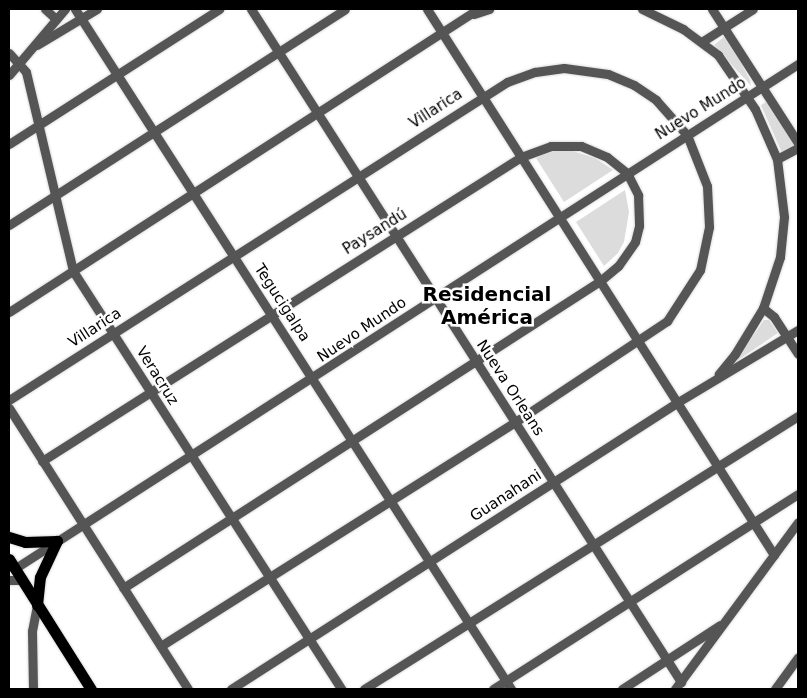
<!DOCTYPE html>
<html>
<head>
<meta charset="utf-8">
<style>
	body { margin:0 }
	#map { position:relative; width:807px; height:698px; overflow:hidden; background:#fff; font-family:"DejaVu Sans",sans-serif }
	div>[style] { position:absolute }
	.green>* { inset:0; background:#dcdcdc }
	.roads { filter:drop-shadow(0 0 1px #dbdbdb) drop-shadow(0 0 1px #dbdbdb) }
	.minor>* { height:9px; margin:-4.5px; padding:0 4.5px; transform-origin:4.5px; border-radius:4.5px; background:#555 }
	.major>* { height:11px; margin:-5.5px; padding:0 5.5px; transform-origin:5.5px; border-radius:5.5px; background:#000 }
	span { translate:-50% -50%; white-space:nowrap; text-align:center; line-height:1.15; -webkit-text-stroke:5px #fff; paint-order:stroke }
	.street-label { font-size:15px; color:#000 }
	.district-label { font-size:20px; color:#000; font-weight:700 }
	.frame { position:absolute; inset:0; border:10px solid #000; pointer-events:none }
</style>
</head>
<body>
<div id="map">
	<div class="green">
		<div style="clip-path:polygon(726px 35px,750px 80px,751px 86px,714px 45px)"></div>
		<div style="clip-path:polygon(769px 100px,796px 145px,782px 153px,761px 105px)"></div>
		<div style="clip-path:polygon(566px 149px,595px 158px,613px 170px,564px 202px,536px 158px,553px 150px)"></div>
		<div style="clip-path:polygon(625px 190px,629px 212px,624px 242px,618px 253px,604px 266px,576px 222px)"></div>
		<div style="clip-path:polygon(764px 320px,769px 320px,778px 333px,735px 362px)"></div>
	</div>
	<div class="roads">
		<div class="minor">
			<div style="left:45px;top:9px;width:15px;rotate:42deg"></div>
			<div style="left:75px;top:9px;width:808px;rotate:57.33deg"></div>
			<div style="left:251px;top:9px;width:799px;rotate:57.42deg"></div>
			<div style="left:427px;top:9px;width:647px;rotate:57.56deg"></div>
			<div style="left:642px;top:9px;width:46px;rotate:26deg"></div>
			<div style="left:683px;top:29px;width:44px;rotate:36.6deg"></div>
			<div style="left:718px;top:55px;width:65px;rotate:55.6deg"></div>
			<div style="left:755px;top:109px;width:55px;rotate:66.3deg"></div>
			<div style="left:777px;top:159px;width:58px;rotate:83.1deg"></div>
			<div style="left:784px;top:217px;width:40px;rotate:95.7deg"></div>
			<div style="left:780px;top:257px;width:54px;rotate:108.4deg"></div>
			<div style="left:763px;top:308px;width:54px;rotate:121.3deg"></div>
			<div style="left:735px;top:354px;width:26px;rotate:129deg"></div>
			<div style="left:712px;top:9px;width:159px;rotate:57.3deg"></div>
			<div style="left:474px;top:14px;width:16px;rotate:-18deg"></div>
			<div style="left:703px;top:41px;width:59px;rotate:-32.6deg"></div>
			<div style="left:37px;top:45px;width:70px;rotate:-31deg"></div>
			<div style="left:9px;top:53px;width:25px;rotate:48deg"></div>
			<div style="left:26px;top:72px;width:204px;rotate:76.7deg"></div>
			<div style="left:73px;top:271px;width:497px;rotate:57.3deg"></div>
			<div style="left:9px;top:75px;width:87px;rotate:-49.7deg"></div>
			<div style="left:9px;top:144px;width:250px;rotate:-32.7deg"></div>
			<div style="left:777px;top:159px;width:24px;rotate:-28deg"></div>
			<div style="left:9px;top:225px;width:399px;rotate:-32.7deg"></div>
			<div style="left:763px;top:308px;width:14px;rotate:39deg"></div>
			<div style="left:774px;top:317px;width:44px;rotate:57deg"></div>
			<div style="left:9px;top:312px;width:558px;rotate:-32.86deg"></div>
			<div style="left:9px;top:400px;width:591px;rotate:-32.56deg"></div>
			<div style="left:507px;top:82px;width:30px;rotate:-20deg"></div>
			<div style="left:535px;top:72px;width:29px;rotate:-8deg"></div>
			<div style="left:564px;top:68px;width:44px;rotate:7.8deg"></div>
			<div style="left:608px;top:74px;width:28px;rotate:23deg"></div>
			<div style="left:634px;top:85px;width:27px;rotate:34deg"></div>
			<div style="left:656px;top:100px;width:47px;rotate:48.5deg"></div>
			<div style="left:687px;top:135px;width:55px;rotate:68.6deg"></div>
			<div style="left:707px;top:186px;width:41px;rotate:87.2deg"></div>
			<div style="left:709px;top:227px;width:44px;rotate:101.8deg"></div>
			<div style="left:700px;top:270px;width:61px;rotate:122.9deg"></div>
			<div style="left:667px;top:321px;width:182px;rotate:146.4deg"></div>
			<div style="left:515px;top:422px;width:419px;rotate:147.7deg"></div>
			<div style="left:9px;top:408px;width:333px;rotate:57.5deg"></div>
			<div style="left:42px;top:461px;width:567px;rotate:-32.4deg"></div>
			<div style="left:521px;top:157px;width:32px;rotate:-20deg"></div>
			<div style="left:551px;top:146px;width:30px"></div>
			<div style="left:581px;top:146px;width:28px;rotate:23deg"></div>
			<div style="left:607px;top:157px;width:26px;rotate:39deg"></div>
			<div style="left:627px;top:173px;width:25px;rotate:63deg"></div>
			<div style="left:638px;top:195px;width:31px;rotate:88deg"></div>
			<div style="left:639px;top:226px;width:16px;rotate:104deg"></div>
			<div style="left:635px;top:242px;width:29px;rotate:125deg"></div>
			<div style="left:618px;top:266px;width:23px;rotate:140deg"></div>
			<div style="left:600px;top:281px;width:567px;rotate:147.23deg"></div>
			<div style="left:14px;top:569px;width:933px;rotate:-32.79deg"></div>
			<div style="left:9px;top:580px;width:11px"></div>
			<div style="left:33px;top:689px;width:58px;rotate:-91deg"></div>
			<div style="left:32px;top:631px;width:26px;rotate:-79deg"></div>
			<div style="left:231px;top:689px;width:531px;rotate:-32.7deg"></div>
			<div style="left:678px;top:402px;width:140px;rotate:-31deg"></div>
			<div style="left:364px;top:689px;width:513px;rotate:-32.17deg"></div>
			<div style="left:493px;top:689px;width:362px;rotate:-32.6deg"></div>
			<div style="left:622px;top:689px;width:117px;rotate:-33.1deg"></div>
			<div style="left:675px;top:689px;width:207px;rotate:-53.6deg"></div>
			<div style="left:775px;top:689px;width:39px;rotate:-54deg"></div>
		</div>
		<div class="major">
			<div style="left:9px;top:537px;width:17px;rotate:17deg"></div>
			<div style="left:25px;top:542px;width:32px;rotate:-2deg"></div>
			<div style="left:9px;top:559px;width:154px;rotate:57.8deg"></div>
			<div style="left:37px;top:605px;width:28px;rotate:-84deg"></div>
			<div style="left:40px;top:577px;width:40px;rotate:-65deg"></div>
		</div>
	</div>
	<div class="street-label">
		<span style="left:436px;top:109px;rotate:-33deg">Villarica</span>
		<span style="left:701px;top:109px;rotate:-32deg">Nuevo Mundo</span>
		<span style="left:375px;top:232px;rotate:-32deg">Paysandú</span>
		<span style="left:282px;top:303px;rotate:57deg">Tegucigalpa</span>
		<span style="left:95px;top:328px;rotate:-33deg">Villarica</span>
		<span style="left:362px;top:330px;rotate:-34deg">Nuevo Mundo</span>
		<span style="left:157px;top:376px;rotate:58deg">Veracruz</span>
		<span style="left:510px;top:388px;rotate:57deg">Nueva Orleans</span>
		<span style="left:506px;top:496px;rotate:-33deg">Guanahani</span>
	</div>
	<div class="district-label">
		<span style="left:487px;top:306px">Residencial<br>América</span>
	</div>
	<div class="frame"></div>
</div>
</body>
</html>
